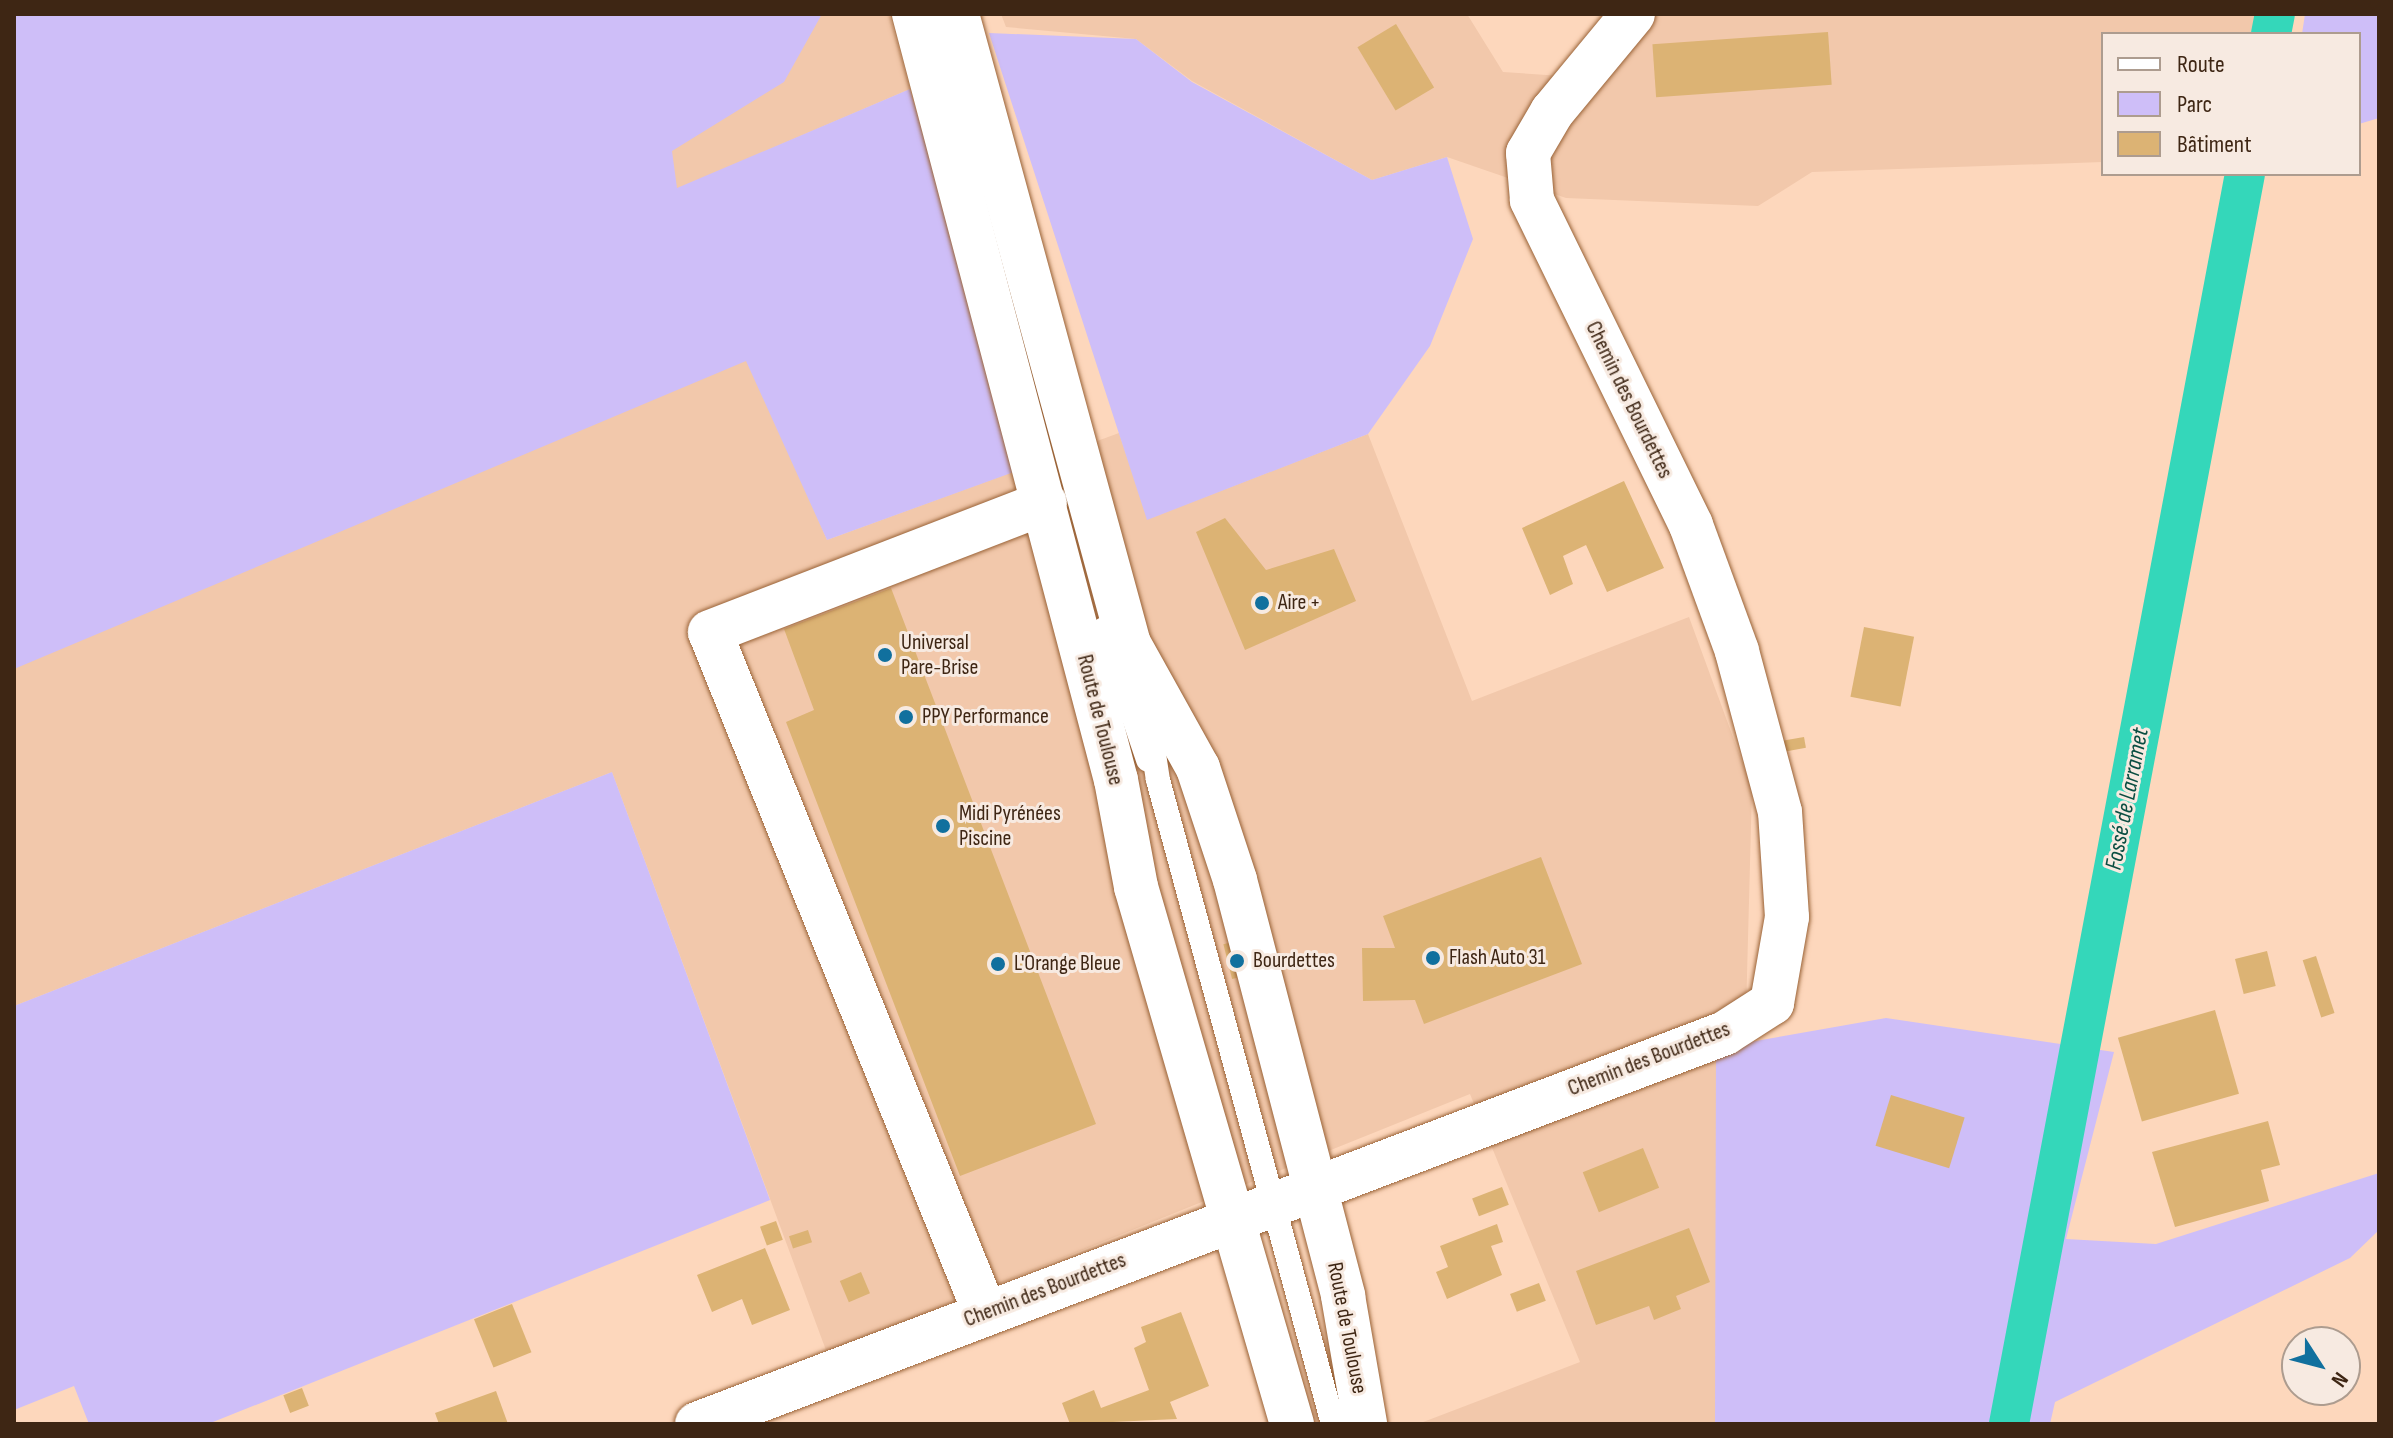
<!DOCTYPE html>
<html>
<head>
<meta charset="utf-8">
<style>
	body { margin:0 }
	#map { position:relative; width:2393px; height:1438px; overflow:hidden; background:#fdd7bc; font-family:"Sofia Sans Condensed",sans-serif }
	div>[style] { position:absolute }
	.built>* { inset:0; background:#f2c8ab }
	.green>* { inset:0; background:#cebef8 }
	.canal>* { height:40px; margin:-20px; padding:0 20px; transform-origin:20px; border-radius:20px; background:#34d7ba }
	.building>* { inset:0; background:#dcb374; transform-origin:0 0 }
	.roads { filter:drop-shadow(0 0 2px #996236) drop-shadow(0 0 2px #996236) }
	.lane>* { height:24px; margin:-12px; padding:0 12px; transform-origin:12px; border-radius:12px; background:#fff }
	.street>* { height:44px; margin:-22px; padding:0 22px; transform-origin:22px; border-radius:22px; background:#fff }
	.secondary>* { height:44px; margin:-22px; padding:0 22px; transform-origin:22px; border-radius:22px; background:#fff }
	.dots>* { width:22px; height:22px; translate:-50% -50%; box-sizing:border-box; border:4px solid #f7eae1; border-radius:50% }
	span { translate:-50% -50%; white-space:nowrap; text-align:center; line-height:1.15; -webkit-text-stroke:6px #f7eae1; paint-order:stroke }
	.street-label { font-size:22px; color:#3e2614 }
	.poi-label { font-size:22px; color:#3e2614 }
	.left { translate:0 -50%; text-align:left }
	.water-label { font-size:24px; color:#0a4e42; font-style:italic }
	.frame { position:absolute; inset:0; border:16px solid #3e2614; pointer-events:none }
	.legend { position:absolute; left:2101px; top:32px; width:260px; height:144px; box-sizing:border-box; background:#f7eae1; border:2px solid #ad9c8f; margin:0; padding:10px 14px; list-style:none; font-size:24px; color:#3e2614 }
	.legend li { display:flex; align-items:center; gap:16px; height:40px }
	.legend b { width:40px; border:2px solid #ad9c8f }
	.north { position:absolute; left:2281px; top:1326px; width:80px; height:80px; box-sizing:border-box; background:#f7eae1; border:2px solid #ad9c8f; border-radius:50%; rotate:126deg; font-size:22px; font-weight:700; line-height:32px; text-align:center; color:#3e2614 }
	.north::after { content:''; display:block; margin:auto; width:28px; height:36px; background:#11709e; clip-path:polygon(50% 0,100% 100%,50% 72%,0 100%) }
</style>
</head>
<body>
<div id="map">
	<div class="built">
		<div style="clip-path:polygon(14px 14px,889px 14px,910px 89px,677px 189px,827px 540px,1119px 433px,1148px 519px,1368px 434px,1472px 701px,1689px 617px,1752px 789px,1735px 1424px,1418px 1424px,1580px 1362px,1470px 1094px,827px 1353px,612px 772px,14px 1006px)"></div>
		<div style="clip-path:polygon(1001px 14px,1467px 14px,1503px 72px,1592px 78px,1649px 14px,2265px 14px,2261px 34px,2103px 34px,2103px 162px,1812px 172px,1758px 206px,1566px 198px,1447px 157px,1372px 180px,1192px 81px,1136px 39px,1006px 27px)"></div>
	</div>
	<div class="green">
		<div style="clip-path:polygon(14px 14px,822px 14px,784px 82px,672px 151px,677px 188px,910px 89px,1022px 469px,827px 540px,746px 361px,14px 669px)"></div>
		<div style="clip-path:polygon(2305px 14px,2379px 14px,2379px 118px,2359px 124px,2359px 34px,2302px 34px)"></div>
		<div style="clip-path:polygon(989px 33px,1136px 39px,1192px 82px,1372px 180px,1447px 157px,1473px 239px,1430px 346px,1368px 434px,1147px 520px)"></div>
		<div style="clip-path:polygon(612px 772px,770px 1200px,208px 1424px,89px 1424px,74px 1386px,14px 1410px,14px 1006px)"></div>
		<div style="clip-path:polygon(1886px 1018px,2114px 1052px,2066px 1239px,2156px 1244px,2379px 1173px,2379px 1230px,2350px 1258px,2055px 1402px,2050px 1424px,1715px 1424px,1716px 1048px)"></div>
	</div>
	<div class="canal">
		<div style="left:2271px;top:34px;width:20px;rotate:-79deg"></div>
		<div style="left:2009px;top:1424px;width:1272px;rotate:-79.31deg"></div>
	</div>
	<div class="building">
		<div style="left:1396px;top:24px;width:74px;height:45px;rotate:59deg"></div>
		<div style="left:1828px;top:32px;width:53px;height:176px;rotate:86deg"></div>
		<div style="clip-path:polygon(1624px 481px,1664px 568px,1607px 592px,1586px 545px,1563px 556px,1573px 584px,1550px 595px,1522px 528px)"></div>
		<div style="clip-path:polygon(1225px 518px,1266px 570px,1334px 549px,1356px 601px,1245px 650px,1196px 532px)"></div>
		<div style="clip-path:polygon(891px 588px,1096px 1124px,960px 1176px,786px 722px,814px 710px,784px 629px)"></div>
		<div style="left:1864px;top:627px;width:51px;height:71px;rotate:11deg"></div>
		<div style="left:1804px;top:737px;width:11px;height:22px;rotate:80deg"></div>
		<div style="clip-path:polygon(1541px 857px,1582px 964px,1424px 1024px,1415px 1000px,1363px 1001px,1362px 948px,1395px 948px,1383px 916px)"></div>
		<div style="left:1236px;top:941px;width:36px;height:13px;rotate:76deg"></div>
		<div style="left:2267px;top:951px;width:36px;height:33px;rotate:76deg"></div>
		<div style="left:2316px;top:956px;width:60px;height:14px;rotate:72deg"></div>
		<div style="left:2215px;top:1010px;width:87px;height:101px;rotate:74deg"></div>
		<div style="left:1891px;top:1095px;width:77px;height:53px;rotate:17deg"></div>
		<div style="clip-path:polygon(2268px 1121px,2280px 1165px,2261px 1170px,2269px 1201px,2175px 1227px,2152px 1152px)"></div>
		<div style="left:1643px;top:1148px;width:43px;height:65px;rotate:68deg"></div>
		<div style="left:1502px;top:1187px;width:19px;height:32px;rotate:69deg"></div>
		<div style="left:776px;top:1221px;width:20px;height:17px;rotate:70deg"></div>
		<div style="clip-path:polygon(1497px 1224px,1503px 1242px,1491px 1246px,1502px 1275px,1447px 1299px,1436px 1272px,1448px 1267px,1440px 1246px)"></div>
		<div style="clip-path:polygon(1689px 1228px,1710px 1282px,1676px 1296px,1681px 1309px,1654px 1320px,1649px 1306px,1596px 1325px,1576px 1271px)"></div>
		<div style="left:808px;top:1230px;width:13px;height:20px;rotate:72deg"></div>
		<div style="clip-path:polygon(765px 1248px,790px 1310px,752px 1325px,742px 1299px,712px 1312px,697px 1275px)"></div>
		<div style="left:861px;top:1272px;width:23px;height:23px;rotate:67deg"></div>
		<div style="left:1539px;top:1283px;width:19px;height:31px;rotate:69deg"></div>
		<div style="left:512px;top:1304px;width:52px;height:41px;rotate:68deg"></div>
		<div style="clip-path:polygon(1181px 1312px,1209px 1386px,1170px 1402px,1177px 1419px,1070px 1424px,1062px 1403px,1094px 1390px,1101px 1408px,1149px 1390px,1134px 1348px,1146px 1342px,1141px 1327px)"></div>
		<div style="left:302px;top:1388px;width:19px;height:20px;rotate:69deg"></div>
		<div style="clip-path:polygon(496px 1391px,508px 1424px,439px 1424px,435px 1413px)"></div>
	</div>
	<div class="roads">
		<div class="lane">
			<div style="left:1104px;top:629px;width:138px;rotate:71.4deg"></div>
			<div style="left:1146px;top:701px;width:80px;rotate:81.4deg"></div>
			<div style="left:1158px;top:780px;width:667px;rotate:74.8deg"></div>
		</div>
		<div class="street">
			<div style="left:985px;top:1313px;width:734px;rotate:-111.99deg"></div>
			<div style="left:710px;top:632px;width:359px;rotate:-21.1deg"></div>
			<div style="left:697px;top:1424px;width:1100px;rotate:-20.82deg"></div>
			<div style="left:1725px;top:1033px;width:56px;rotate:-32.6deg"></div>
			<div style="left:1772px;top:1003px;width:87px;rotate:-80.1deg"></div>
			<div style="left:1787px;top:917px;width:105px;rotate:-93.8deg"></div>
			<div style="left:1780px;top:812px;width:167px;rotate:-105deg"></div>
			<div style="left:1737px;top:651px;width:134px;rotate:-110.1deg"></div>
			<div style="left:1691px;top:525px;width:362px;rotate:-116.1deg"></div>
			<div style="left:1532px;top:200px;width:47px;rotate:-94.9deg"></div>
			<div style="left:1528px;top:153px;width:48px;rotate:-59.7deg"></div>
			<div style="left:1552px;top:112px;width:127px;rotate:-50.4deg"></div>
		</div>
		<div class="secondary">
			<div style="left:914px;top:14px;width:792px;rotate:75.23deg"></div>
			<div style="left:1116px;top:780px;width:109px;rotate:79.4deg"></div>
			<div style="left:1136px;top:887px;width:559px;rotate:73.8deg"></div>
			<div style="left:957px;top:14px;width:653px;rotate:74.73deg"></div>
			<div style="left:1129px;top:644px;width:142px;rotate:60.9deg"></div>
			<div style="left:1198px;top:768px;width:118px;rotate:71.7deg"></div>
			<div style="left:1235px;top:880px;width:430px;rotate:75.4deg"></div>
			<div style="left:1343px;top:1296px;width:130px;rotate:80.2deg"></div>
		</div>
	</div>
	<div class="dots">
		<div style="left:1262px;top:603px;background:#11709e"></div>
		<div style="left:885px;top:655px;background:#11709e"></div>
		<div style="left:906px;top:717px;background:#11709e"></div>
		<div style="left:943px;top:826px;background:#11709e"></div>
		<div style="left:1433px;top:958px;background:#11709e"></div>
		<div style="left:1237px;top:961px;background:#11709e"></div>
		<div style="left:998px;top:964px;background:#11709e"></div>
	</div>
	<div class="street-label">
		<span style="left:1629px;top:400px;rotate:64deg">Chemin des Bourdettes</span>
		<span style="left:1100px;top:720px;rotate:76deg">Route de Toulouse</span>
		<span style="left:1649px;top:1059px;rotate:-21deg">Chemin des Bourdettes</span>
		<span style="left:1045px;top:1290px;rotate:-21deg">Chemin des Bourdettes</span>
		<span style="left:1347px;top:1328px;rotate:79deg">Route de Toulouse</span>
	</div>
	<div class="poi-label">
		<span class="left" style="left:1278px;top:603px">Aire +</span>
		<span class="left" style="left:901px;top:655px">Universal<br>Pare-Brise</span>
		<span class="left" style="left:922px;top:717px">PPY Performance</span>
		<span class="left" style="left:959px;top:826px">Midi Pyrénées<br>Piscine</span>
		<span class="left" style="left:1449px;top:958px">Flash Auto 31</span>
		<span class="left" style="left:1253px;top:961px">Bourdettes</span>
		<span class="left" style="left:1014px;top:964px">L'Orange Bleue</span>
	</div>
	<div class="water-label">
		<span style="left:2127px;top:799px;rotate:-79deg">Fossé de Larramet</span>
	</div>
	<div class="frame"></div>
	<ul class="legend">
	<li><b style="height:10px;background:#fff"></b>Route</li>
	<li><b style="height:22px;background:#cebef8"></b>Parc</li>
	<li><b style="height:22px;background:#dcb374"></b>Bâtiment</li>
	</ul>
	<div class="north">N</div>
</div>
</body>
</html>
